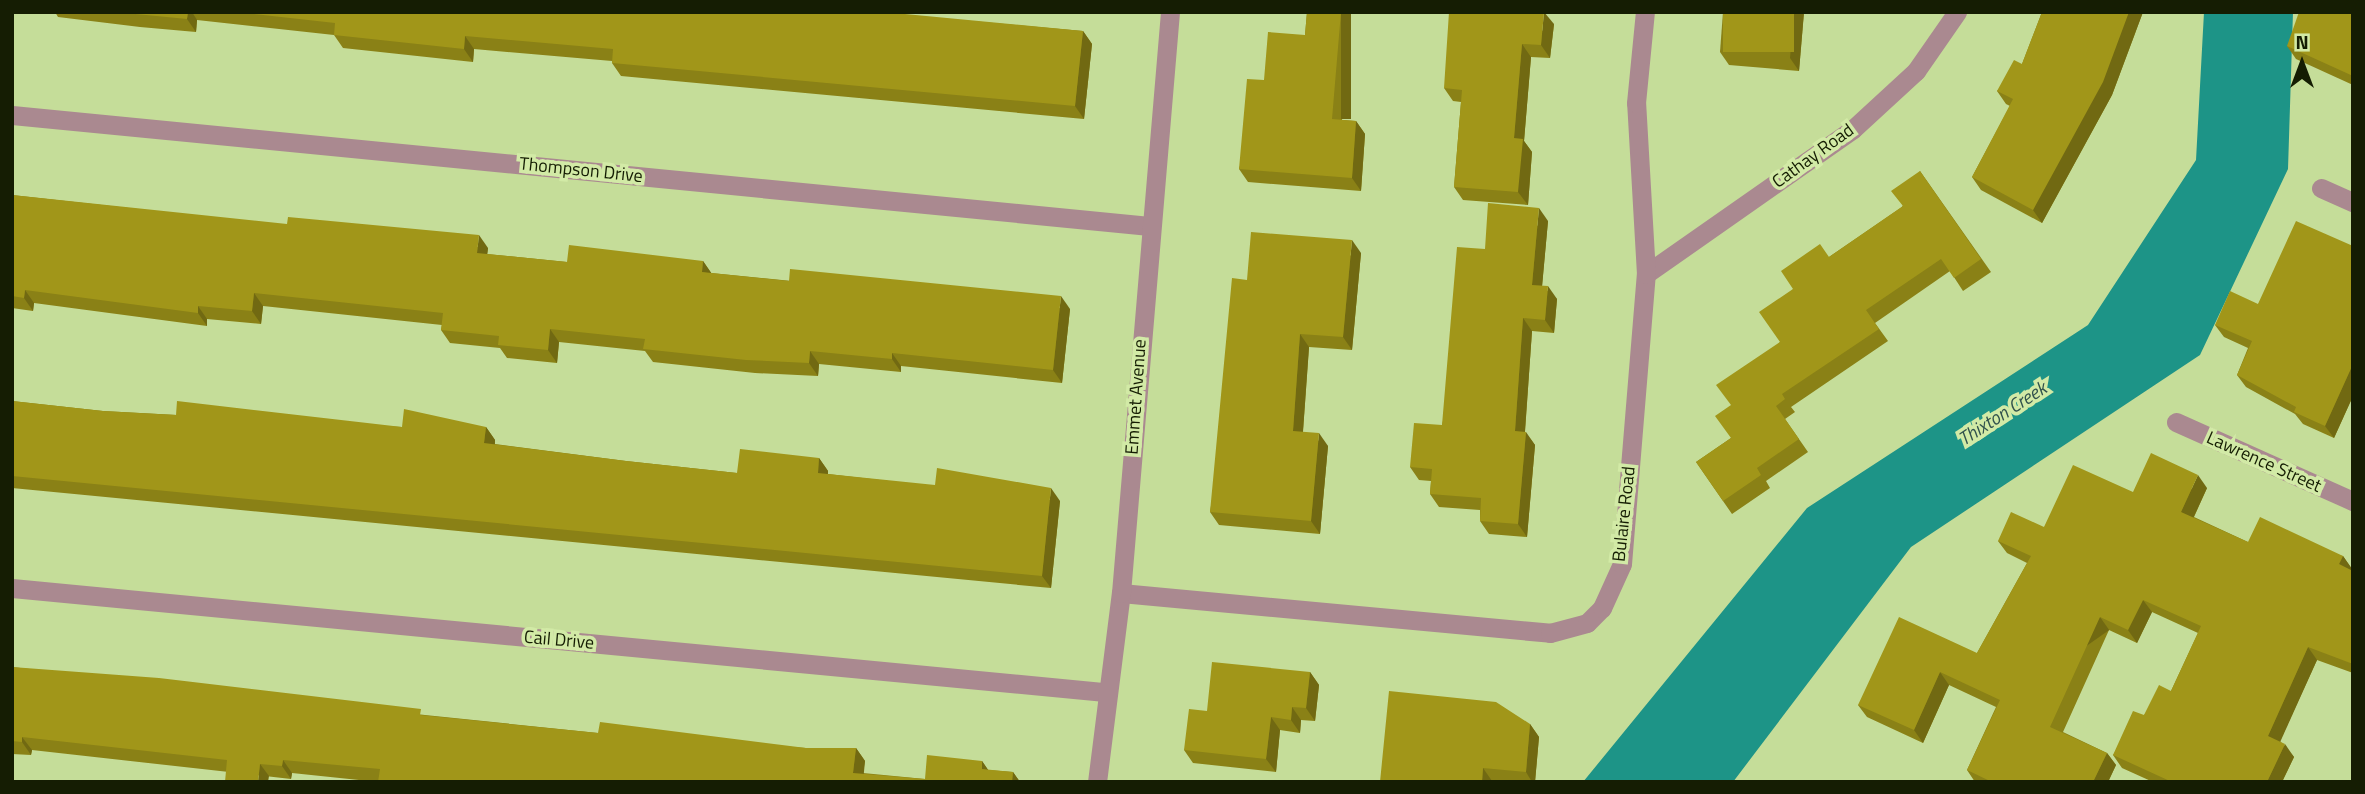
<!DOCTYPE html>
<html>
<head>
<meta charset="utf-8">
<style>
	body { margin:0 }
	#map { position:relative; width:2365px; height:794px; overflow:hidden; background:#c5dd99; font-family:"Titillium Web",sans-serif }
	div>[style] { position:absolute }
	.water>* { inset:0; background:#1d9487 }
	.minor>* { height:19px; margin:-9.5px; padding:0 9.5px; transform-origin:9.5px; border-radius:9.5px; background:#aa8990 }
	.wall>* { inset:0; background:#8a8116 }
	.shaded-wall>* { inset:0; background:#716912; transform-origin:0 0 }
	.building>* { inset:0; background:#a19619; transform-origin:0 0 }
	span { translate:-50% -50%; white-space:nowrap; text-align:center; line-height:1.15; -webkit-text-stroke:7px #d2eaa6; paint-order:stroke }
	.street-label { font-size:18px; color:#151d03 }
	.water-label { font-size:19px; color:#31524d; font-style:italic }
	.frame { position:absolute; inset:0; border:14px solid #151d03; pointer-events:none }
	.north { position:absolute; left:2267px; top:28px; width:70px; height:70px; -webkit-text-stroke:5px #d2eaa6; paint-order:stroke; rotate:0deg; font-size:19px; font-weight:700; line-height:28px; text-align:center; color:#151d03 }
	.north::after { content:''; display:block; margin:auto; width:24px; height:32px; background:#151d03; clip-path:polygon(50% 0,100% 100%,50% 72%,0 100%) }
</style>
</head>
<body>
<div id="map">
	<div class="water">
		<div style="clip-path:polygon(2204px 12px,2293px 12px,2288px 169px,2200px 355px,1911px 547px,1733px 782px,1583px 782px,1807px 508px,2088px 325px,2196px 160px)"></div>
	</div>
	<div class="minor">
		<div style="left:12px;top:115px;width:1143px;rotate:5.57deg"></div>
		<div style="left:2321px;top:188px;width:35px;rotate:24deg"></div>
		<div style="left:1646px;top:274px;width:253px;rotate:-35deg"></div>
		<div style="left:1853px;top:129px;width:86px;rotate:-42.6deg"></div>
		<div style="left:1916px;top:71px;width:72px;rotate:-55.2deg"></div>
		<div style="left:2176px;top:422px;width:194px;rotate:24.1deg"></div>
		<div style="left:12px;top:588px;width:1098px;rotate:5.44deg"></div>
		<div style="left:1121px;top:593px;width:431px;rotate:5.3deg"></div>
		<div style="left:1550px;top:633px;width:38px;rotate:-15deg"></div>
		<div style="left:1587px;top:623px;width:21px;rotate:-45deg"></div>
		<div style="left:1602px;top:608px;width:48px;rotate:-65.6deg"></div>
		<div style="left:1622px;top:564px;width:291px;rotate:-85.3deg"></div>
		<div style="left:1646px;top:274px;width:171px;rotate:-93.3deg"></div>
		<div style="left:1636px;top:103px;width:91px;rotate:-84.4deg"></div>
		<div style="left:1097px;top:782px;width:191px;rotate:-82.8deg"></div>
		<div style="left:1121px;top:593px;width:583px;rotate:-85.18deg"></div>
	</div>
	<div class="wall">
		<div style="clip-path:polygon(55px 12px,893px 12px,894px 14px,1083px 31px,1092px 44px,1084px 119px,621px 76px,612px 63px,612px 61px,474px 49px,473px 62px,343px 48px,334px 35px,197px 20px,196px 32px,140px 27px,58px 17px)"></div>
		<div style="clip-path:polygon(1307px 12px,1351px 12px,1342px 120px,1356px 121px,1365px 134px,1361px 191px,1248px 182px,1239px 169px,1264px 80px,1305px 35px)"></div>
		<div style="clip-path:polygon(1723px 12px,1804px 12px,1799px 71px,1729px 65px,1720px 52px)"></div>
		<div style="clip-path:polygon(2042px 12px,2143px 12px,2112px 95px,2042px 223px,1981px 190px,1972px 177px,2010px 106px,2006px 104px,1997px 91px,2022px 64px)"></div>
		<div style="clip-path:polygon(2353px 12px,2353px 85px,2296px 59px,2287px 46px)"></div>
		<div style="clip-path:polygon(1554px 24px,1550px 58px,1531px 57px,1524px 141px,1532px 152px,1528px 205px,1463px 200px,1454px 187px,1461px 102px,1453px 101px,1444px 88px)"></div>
		<div style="clip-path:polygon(1920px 171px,1991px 272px,1963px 291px,1950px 271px,1875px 323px,1888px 341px,1791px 407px,1795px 412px,1785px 419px,1808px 452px,1766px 481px,1770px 488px,1732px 514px,1696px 462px,1731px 438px,1731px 405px,1780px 342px,1793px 289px,1829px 257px,1902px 207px)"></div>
		<div style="clip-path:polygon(12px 195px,488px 248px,487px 254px,567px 262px,703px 261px,711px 273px,1070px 309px,1062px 383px,901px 366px,901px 372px,819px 364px,818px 376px,755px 373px,653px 362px,645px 351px,559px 342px,557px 363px,507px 358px,500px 348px,450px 343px,441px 330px,442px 325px,263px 306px,261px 324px,207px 319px,207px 326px,34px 303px,33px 311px,12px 308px)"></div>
		<div style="clip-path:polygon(1548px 221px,1542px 286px,1557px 299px,1554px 333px,1532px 331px,1525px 432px,1535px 445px,1527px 537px,1489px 534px,1480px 521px,1480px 510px,1439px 507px,1430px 494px,1431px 481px,1419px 480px,1410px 467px,1442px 425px,1485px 249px)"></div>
		<div style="clip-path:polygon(2353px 246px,2353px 396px,2334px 438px,2303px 424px,2295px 414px,2246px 387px,2237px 375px,2248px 348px,2224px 337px,2215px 325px,2258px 304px)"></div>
		<div style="clip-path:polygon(1361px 253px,1352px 350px,1309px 347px,1303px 432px,1328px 446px,1320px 534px,1219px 525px,1210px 512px,1247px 280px)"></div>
		<div style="clip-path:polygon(12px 401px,103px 411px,402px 427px,486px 427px,495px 440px,495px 444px,626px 461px,737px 473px,819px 458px,828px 471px,828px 474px,1060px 501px,1051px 588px,12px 488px)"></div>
		<div style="clip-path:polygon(2207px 488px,2194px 517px,2248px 542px,2343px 556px,2352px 569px,2351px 570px,2353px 571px,2353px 673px,2317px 660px,2280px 741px,2294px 757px,2282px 782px,2153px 782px,2122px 768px,2113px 755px,2144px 715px,2171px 691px,2198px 633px,2152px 612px,2137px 643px,2109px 630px,2063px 732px,2107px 753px,2116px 765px,2108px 782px,1975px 782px,1967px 770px,1996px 707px,1949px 685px,1923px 743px,1867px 717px,1858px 705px,1977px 653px,2027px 563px,2007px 553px,1998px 541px,2044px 527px,2133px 492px)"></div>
		<div style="clip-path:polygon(12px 667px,425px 715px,598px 733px,806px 748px,856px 748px,865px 761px,863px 773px,925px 779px,982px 761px,988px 770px,1013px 772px,1020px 782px,378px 782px,292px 773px,291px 779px,32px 750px,31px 755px,12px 754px)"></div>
		<div style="clip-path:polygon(1310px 672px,1319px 685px,1315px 721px,1301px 720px,1300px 733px,1280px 730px,1276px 772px,1193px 763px,1184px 750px,1207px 711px)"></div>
		<div style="clip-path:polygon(1530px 724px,1539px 737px,1535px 782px,1503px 782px,1492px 781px,1380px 782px)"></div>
	</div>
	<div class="shaded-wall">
		<div style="clip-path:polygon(188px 12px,192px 12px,197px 20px,196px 32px,187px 19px)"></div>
		<div style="left:1341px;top:12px;width:10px;height:107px"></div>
		<div style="clip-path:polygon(1544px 12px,1554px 24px,1550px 58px,1541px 45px)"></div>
		<div style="clip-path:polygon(1794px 12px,1804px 12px,1799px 71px,1790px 58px)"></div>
		<div style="clip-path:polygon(2129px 12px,2143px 12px,2112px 95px,2042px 223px,2033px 210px)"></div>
		<div style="clip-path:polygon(1083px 31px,1092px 44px,1084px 119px,1075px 106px)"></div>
		<div style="clip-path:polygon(465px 36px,474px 49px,473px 62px,464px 49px)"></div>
		<div style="clip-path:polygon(1522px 44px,1531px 57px,1524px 141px,1532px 152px,1528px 205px,1518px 192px,1514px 138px)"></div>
		<div style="clip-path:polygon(1356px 121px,1365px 134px,1361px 191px,1352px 178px)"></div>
		<div style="clip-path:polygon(1539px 208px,1548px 221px,1541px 298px,1532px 285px)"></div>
		<div style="clip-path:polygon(479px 235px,488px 248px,486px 266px,477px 253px)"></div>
		<div style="clip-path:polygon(1352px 240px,1361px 253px,1352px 350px,1343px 337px)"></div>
		<div style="clip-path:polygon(703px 261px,712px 274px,702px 272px)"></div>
		<div style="clip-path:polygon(1548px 286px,1557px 299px,1554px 333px,1545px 320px)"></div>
		<div style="clip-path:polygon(25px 290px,34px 303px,33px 311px,24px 298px)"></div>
		<div style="clip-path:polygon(254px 293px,263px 306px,261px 324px,252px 311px)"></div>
		<div style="clip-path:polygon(1061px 296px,1070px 309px,1062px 383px,1053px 370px)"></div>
		<div style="clip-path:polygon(198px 306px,207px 319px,207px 326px,198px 313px)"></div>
		<div style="clip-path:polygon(1523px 318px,1532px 331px,1524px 444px,1515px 431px)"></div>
		<div style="clip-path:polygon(550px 329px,559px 342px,557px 363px,548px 350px)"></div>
		<div style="clip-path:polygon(1300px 334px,1309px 347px,1302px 444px,1293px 431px)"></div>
		<div style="clip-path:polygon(810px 351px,819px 364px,818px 376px,809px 363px)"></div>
		<div style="clip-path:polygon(892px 353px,901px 366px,901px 372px,892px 359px)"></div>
		<div style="clip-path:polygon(2353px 364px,2353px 396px,2334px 438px,2325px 426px)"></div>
		<div style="clip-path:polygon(486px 427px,495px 440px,494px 456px,484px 443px)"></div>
		<div style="clip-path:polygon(1526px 432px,1535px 445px,1527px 537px,1518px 524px)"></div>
		<div style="clip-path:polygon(1319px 433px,1328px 446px,1320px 534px,1311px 521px)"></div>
		<div style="clip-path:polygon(819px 458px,828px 471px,827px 486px,818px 473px)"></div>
		<div style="clip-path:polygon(2198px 475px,2207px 488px,2190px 525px,2181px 512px)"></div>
		<div style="clip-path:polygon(1051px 488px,1060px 501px,1051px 588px,1042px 576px)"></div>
		<div style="clip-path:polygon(2343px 556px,2352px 569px,2348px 577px,2339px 564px)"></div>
		<div style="clip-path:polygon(2143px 600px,2152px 612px,2137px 643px,2128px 630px)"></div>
		<div style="left:2100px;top:617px;width:16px;height:121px;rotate:55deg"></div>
		<div style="clip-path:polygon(2308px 647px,2317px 660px,2277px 749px,2268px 736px)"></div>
		<div style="clip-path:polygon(1310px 672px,1319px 685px,1315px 721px,1306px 708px)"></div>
		<div style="clip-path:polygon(1940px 672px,1949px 685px,1923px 743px,1914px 730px)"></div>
		<div style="clip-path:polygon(1292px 707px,1301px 720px,1300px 733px,1291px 720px)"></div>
		<div style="clip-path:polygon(1271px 717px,1280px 730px,1276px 772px,1266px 759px)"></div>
		<div style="clip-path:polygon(1530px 724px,1539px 737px,1535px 782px,1532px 782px,1526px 772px)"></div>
		<div style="clip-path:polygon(22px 737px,32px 750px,31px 755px,22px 742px)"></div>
		<div style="clip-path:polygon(2285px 744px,2294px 757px,2282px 782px,2267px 782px)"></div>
		<div style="clip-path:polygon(856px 748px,865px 761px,863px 782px,853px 773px)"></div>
		<div style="clip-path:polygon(2107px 753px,2116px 765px,2108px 782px,2093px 782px)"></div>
		<div style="clip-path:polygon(283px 760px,292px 773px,291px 779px,282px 766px)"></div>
		<div style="clip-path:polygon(982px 761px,991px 774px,982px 769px)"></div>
		<div style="clip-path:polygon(260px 764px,269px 776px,268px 782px,258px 782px)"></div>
		<div style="clip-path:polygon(1483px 768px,1492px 781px,1492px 782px,1482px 782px)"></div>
		<div style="clip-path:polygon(1013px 772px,1020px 782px,1012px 782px)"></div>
	</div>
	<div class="building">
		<div style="clip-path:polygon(115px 12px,188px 12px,187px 19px)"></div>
		<div style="clip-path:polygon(237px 12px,884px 12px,1083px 31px,1075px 106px,612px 63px,613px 49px,465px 36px,464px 49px,334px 35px,335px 23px)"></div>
		<div style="clip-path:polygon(1307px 12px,1341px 12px,1332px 119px,1356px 121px,1352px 178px,1239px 169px,1247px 79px,1264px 80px,1268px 32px,1305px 35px)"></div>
		<div style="clip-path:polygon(1449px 12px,1544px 12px,1541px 45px,1522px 44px,1514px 138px,1523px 139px,1518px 192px,1454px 187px,1462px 90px,1444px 88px)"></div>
		<div style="left:1723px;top:12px;width:71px;height:40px"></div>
		<div style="clip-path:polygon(2042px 12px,2129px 12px,2103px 82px,2033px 210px,1972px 177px,2013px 99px,1997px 91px,2014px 60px,2022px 64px)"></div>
		<div style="clip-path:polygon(2299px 12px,2353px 12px,2353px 76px,2287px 46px)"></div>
		<div style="clip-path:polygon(1920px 171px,1981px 259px,1954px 278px,1941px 259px,1866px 310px,1879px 329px,1782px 394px,1785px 399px,1776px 406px,1799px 439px,1757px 468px,1761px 475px,1723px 501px,1696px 462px,1731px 438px,1715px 416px,1731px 405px,1716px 385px,1780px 342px,1759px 312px,1793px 289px,1781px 271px,1820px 244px,1829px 257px,1903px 206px,1891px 191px)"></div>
		<div style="clip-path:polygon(12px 195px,287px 224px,288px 217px,479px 235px,477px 253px,567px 262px,569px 245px,703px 261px,702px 272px,789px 281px,790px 269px,1061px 296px,1053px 370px,892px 353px,892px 359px,810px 351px,809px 363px,746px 360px,643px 349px,645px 339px,550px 329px,548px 350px,498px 345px,499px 336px,441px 330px,443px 313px,254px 293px,252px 311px,198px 306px,198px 313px,25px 290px,24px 298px,12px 296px)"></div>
		<div style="clip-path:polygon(1488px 203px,1539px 208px,1532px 285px,1548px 286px,1545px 320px,1523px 318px,1515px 431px,1526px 432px,1518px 524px,1480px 521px,1481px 498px,1430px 494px,1432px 469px,1410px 467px,1414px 423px,1442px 425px,1457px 247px,1485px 249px)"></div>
		<div style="clip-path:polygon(2296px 221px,2353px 246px,2353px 364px,2325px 426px,2294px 412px,2296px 407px,2237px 375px,2252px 341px,2215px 325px,2230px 291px,2258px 304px)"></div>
		<div style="clip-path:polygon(1251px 232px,1352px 240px,1343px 337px,1300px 334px,1293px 431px,1319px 433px,1311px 521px,1210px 512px,1232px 278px,1247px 280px)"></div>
		<div style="clip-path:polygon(12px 401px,103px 411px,176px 415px,177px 401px,402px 427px,404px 409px,486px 427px,484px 443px,626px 461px,737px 473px,740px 449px,819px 458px,818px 473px,935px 485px,937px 468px,1051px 488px,1042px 576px,12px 476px)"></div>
		<div style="clip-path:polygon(2151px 453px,2198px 475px,2181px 512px,2248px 542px,2260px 517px,2343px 556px,2339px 564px,2353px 571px,2353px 664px,2308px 647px,2268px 736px,2285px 744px,2267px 782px,2172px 782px,2113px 755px,2133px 711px,2144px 715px,2159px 685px,2171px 691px,2201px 626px,2143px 600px,2128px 630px,2100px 617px,2050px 727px,2107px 753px,2093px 782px,1992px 782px,1967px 770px,2000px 700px,1940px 672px,1914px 730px,1858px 705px,1899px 617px,1977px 653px,2031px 556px,1998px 541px,2011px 512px,2044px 527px,2073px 465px,2133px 492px)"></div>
		<div style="clip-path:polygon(1212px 662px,1310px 672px,1306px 708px,1292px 707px,1291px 720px,1271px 717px,1266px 759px,1184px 750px,1189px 709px,1207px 711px)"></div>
		<div style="clip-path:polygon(12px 667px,159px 678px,421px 709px,420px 715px,598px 733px,600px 722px,806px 748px,856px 748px,853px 773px,925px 779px,927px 755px,982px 761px,982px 769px,1013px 772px,1012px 782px,378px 782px,380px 769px,283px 760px,282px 766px,260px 764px,258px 782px,225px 782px,227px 760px,22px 737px,22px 742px,12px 741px)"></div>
		<div style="clip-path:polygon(1389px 691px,1496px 702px,1530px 724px,1526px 772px,1483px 768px,1482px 782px,1380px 782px)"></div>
	</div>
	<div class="street-label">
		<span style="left:1813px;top:156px;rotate:-36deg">Cathay Road</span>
		<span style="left:581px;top:170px;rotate:6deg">Thompson Drive</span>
		<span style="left:1136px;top:397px;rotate:-86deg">Emmet Avenue</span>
		<span style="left:2264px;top:462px;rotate:24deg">Lawrence Street</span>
		<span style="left:1624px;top:514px;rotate:-84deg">Bulaire Road</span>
		<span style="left:559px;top:640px;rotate:5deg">Cail Drive</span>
	</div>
	<div class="water-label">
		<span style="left:2002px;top:413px;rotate:-33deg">Thixton Creek</span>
	</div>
	<div class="frame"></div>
	<div class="north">N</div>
</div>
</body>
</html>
